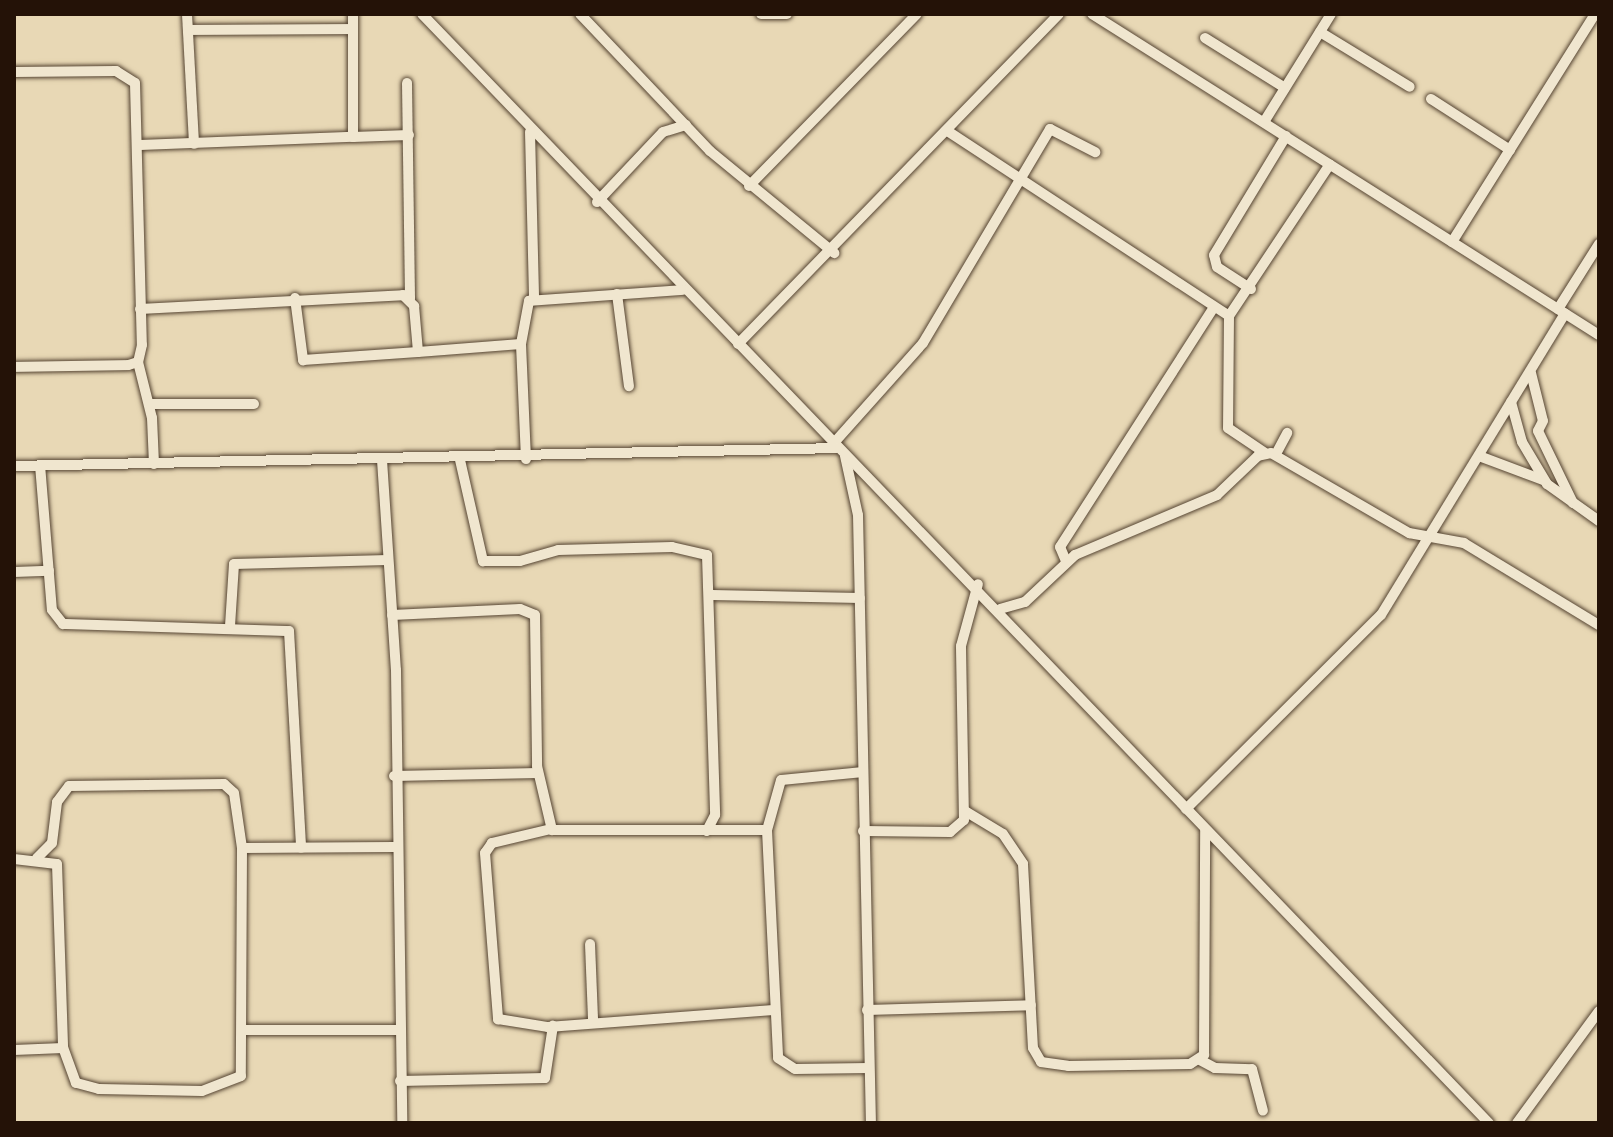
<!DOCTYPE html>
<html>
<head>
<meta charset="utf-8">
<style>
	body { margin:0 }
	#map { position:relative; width:1613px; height:1137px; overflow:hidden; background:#e8d8b5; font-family:Vollkorn,serif }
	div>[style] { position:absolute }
	.roads { filter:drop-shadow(0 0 2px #554432) drop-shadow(0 0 2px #554432) }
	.minor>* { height:10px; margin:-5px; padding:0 5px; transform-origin:5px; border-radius:5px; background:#f0e6cf }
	span { translate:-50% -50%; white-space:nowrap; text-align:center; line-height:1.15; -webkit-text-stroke:6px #f0e6cf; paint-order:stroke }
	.frame { position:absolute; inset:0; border:16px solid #241207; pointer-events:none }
</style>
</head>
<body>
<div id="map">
	<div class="roads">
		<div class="minor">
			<div style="left:187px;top:14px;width:130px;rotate:86.9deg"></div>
			<div style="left:422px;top:14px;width:1539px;rotate:46.11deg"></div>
			<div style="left:580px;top:14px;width:189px;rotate:46.5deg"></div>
			<div style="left:710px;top:151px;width:161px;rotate:39.4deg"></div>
			<div style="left:761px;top:14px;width:26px"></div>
			<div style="left:1092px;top:14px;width:600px;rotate:32.34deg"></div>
			<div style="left:188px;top:30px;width:165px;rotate:-0.3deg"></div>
			<div style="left:1320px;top:32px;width:105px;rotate:31.4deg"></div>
			<div style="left:1205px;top:38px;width:94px;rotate:32deg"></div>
			<div style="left:14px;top:72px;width:102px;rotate:-0.6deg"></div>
			<div style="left:116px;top:71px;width:22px;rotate:32deg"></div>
			<div style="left:135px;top:83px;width:262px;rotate:88.5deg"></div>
			<div style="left:142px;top:345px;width:17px;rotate:103deg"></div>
			<div style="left:138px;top:362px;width:10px;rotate:163deg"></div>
			<div style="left:128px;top:365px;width:114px;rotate:179deg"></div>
			<div style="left:407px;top:83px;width:216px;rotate:89.2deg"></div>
			<div style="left:1431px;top:99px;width:94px;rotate:32.8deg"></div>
			<div style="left:1264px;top:122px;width:127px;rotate:-58.2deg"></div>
			<div style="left:530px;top:132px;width:164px;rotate:88.6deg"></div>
			<div style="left:949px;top:132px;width:335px;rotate:33.3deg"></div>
			<div style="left:1229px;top:316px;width:182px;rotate:-56.4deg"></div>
			<div style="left:353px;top:137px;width:56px;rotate:-2deg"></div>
			<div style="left:140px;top:145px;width:213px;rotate:-2.2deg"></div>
			<div style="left:353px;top:137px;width:123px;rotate:-90deg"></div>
			<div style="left:749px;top:186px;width:240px;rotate:-45.7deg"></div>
			<div style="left:597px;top:202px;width:96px;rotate:-46.7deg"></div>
			<div style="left:663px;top:132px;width:24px;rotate:-17deg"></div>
			<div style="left:1452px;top:242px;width:269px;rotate:-57.9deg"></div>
			<div style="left:1251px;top:289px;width:40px;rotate:-147.1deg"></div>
			<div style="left:1217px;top:267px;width:12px;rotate:-104deg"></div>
			<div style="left:1214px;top:255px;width:139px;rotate:-58.8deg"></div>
			<div style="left:617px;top:294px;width:93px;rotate:82.6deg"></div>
			<div style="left:295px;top:298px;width:63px;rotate:82.6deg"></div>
			<div style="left:303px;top:360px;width:115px;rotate:-4deg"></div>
			<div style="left:140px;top:309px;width:263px;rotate:-3deg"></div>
			<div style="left:403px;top:295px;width:16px;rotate:45deg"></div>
			<div style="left:414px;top:306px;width:46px;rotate:85deg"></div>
			<div style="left:418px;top:352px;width:103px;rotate:-4.4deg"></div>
			<div style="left:1558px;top:309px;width:77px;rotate:-57.8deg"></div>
			<div style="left:1229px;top:316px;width:112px;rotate:90.5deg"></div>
			<div style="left:1228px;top:428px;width:45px;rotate:34deg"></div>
			<div style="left:738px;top:344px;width:460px;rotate:-45.8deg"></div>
			<div style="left:138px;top:362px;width:58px;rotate:76deg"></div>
			<div style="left:152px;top:418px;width:46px;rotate:87.5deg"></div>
			<div style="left:1531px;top:373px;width:49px;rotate:76deg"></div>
			<div style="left:1543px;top:421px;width:11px;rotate:117deg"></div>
			<div style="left:1538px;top:431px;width:80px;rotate:64.1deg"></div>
			<div style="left:1511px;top:402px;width:41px;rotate:74.6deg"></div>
			<div style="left:1522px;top:442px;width:49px;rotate:59.2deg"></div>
			<div style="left:1547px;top:484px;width:64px;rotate:35.4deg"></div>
			<div style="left:149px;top:404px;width:105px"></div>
			<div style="left:833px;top:444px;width:135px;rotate:-48.3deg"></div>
			<div style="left:923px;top:343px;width:249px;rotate:-59.3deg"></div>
			<div style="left:1050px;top:129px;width:51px;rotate:27.1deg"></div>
			<div style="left:1276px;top:454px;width:24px;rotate:-62deg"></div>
			<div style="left:845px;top:456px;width:60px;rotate:77.6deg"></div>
			<div style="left:858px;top:515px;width:608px;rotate:88.78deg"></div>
			<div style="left:1479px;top:456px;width:68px;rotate:20.6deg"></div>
			<div style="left:526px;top:459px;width:115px;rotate:-92.5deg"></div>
			<div style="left:521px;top:344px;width:44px;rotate:-79.5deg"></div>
			<div style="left:529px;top:301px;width:154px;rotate:-4.1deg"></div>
			<div style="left:382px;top:460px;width:210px;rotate:86.2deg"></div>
			<div style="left:396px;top:670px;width:453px;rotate:89.2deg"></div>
			<div style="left:460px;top:460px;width:104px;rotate:77.2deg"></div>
			<div style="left:483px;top:561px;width:37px"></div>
			<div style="left:520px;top:561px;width:40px;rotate:-16deg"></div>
			<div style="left:558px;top:550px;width:114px;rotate:-1.5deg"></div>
			<div style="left:672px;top:547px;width:36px;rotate:13deg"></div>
			<div style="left:707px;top:555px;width:260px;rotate:88.2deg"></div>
			<div style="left:715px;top:815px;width:18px;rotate:117deg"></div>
			<div style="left:40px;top:465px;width:145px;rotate:85.3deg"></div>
			<div style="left:52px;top:610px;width:18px;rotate:52deg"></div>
			<div style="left:63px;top:624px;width:226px;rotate:1.8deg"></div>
			<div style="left:289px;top:631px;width:217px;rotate:86.8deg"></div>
			<div style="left:14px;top:466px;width:823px;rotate:-1.25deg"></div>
			<div style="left:1066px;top:561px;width:15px;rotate:-113deg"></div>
			<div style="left:1060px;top:547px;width:285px;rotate:-57.3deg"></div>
			<div style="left:14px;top:572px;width:35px;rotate:-2deg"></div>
			<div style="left:712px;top:595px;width:148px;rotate:1.2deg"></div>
			<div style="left:1000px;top:609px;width:26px;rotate:-16deg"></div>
			<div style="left:1025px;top:602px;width:69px;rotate:-43.2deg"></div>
			<div style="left:1075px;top:555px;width:154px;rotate:-22.9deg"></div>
			<div style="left:1217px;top:495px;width:57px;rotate:-43.6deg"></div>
			<div style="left:1258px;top:456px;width:13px;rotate:-13deg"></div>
			<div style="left:1271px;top:453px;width:160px;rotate:30.1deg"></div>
			<div style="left:1409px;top:533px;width:56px;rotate:10.3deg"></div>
			<div style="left:1464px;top:543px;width:158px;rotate:31.3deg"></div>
			<div style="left:392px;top:615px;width:128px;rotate:-2.7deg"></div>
			<div style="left:520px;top:609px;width:16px;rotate:22deg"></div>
			<div style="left:535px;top:615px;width:151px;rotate:89.2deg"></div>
			<div style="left:537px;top:766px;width:66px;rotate:76.8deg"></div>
			<div style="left:552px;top:830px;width:215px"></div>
			<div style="left:230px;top:626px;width:62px;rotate:-86.3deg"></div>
			<div style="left:234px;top:564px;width:154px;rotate:-1.5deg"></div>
			<div style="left:863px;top:772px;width:82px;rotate:174.4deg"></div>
			<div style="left:781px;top:780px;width:52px;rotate:105.6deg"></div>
			<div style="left:767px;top:830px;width:228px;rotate:87.2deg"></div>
			<div style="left:778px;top:1058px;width:20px;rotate:33deg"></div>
			<div style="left:795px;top:1069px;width:74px;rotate:-0.8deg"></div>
			<div style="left:394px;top:776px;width:144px;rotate:-1.2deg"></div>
			<div style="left:1186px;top:809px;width:275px;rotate:-44.9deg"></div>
			<div style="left:1381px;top:615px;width:353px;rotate:-58.6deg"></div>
			<div style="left:965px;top:811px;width:44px;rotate:31.2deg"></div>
			<div style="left:1003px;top:834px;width:36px;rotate:56deg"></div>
			<div style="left:1023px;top:864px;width:184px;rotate:86.9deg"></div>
			<div style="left:1033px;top:1048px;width:16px;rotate:60deg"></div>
			<div style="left:1041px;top:1062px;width:27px;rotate:8deg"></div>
			<div style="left:1068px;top:1066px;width:122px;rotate:-0.9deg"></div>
			<div style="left:1190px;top:1064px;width:17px;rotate:-33deg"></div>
			<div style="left:1204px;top:1055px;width:226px;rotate:-89.7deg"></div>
			<div style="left:551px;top:829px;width:61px;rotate:166.7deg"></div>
			<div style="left:492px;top:843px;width:12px;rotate:125deg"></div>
			<div style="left:485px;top:853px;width:167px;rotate:85.5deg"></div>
			<div style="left:498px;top:1019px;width:51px;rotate:9.1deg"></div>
			<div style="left:548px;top:1027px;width:226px;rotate:-4.3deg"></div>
			<div style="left:863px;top:831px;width:87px;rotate:0.7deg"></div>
			<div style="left:950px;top:832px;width:18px;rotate:-41deg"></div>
			<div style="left:964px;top:820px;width:174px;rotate:-91deg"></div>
			<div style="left:961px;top:646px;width:64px;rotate:-74.7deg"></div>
			<div style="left:242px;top:848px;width:152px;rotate:-0.4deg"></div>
			<div style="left:37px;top:858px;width:21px;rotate:-45deg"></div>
			<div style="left:52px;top:843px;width:41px;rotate:-83deg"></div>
			<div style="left:57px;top:802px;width:20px;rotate:-53deg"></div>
			<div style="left:69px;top:786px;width:155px;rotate:-0.7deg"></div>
			<div style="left:224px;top:784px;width:13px;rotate:42deg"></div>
			<div style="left:234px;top:793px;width:56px;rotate:81.7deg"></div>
			<div style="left:242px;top:848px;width:228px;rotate:90.3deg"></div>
			<div style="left:241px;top:1076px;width:42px;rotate:159deg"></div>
			<div style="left:202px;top:1091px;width:103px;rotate:-178.9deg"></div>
			<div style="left:99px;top:1089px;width:24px;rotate:-165deg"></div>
			<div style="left:76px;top:1083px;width:37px;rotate:-110deg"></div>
			<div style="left:14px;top:859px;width:43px;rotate:6.6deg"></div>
			<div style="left:57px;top:864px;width:184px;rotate:88.1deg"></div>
			<div style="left:63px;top:1048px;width:49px;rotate:177.7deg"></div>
			<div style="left:590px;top:944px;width:76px;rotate:87.7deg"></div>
			<div style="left:867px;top:1010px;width:164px;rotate:-1.7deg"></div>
			<div style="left:244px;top:1030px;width:155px"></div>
			<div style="left:1200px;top:1060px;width:17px;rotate:28deg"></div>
			<div style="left:1215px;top:1068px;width:37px;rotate:2deg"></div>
			<div style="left:1252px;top:1069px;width:43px;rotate:75.3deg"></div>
			<div style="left:400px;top:1081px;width:145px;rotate:-1.2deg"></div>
			<div style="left:545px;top:1078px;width:53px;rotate:-81.3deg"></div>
			<div style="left:1517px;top:1123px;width:139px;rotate:-53.8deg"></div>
		</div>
	</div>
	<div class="frame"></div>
</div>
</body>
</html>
